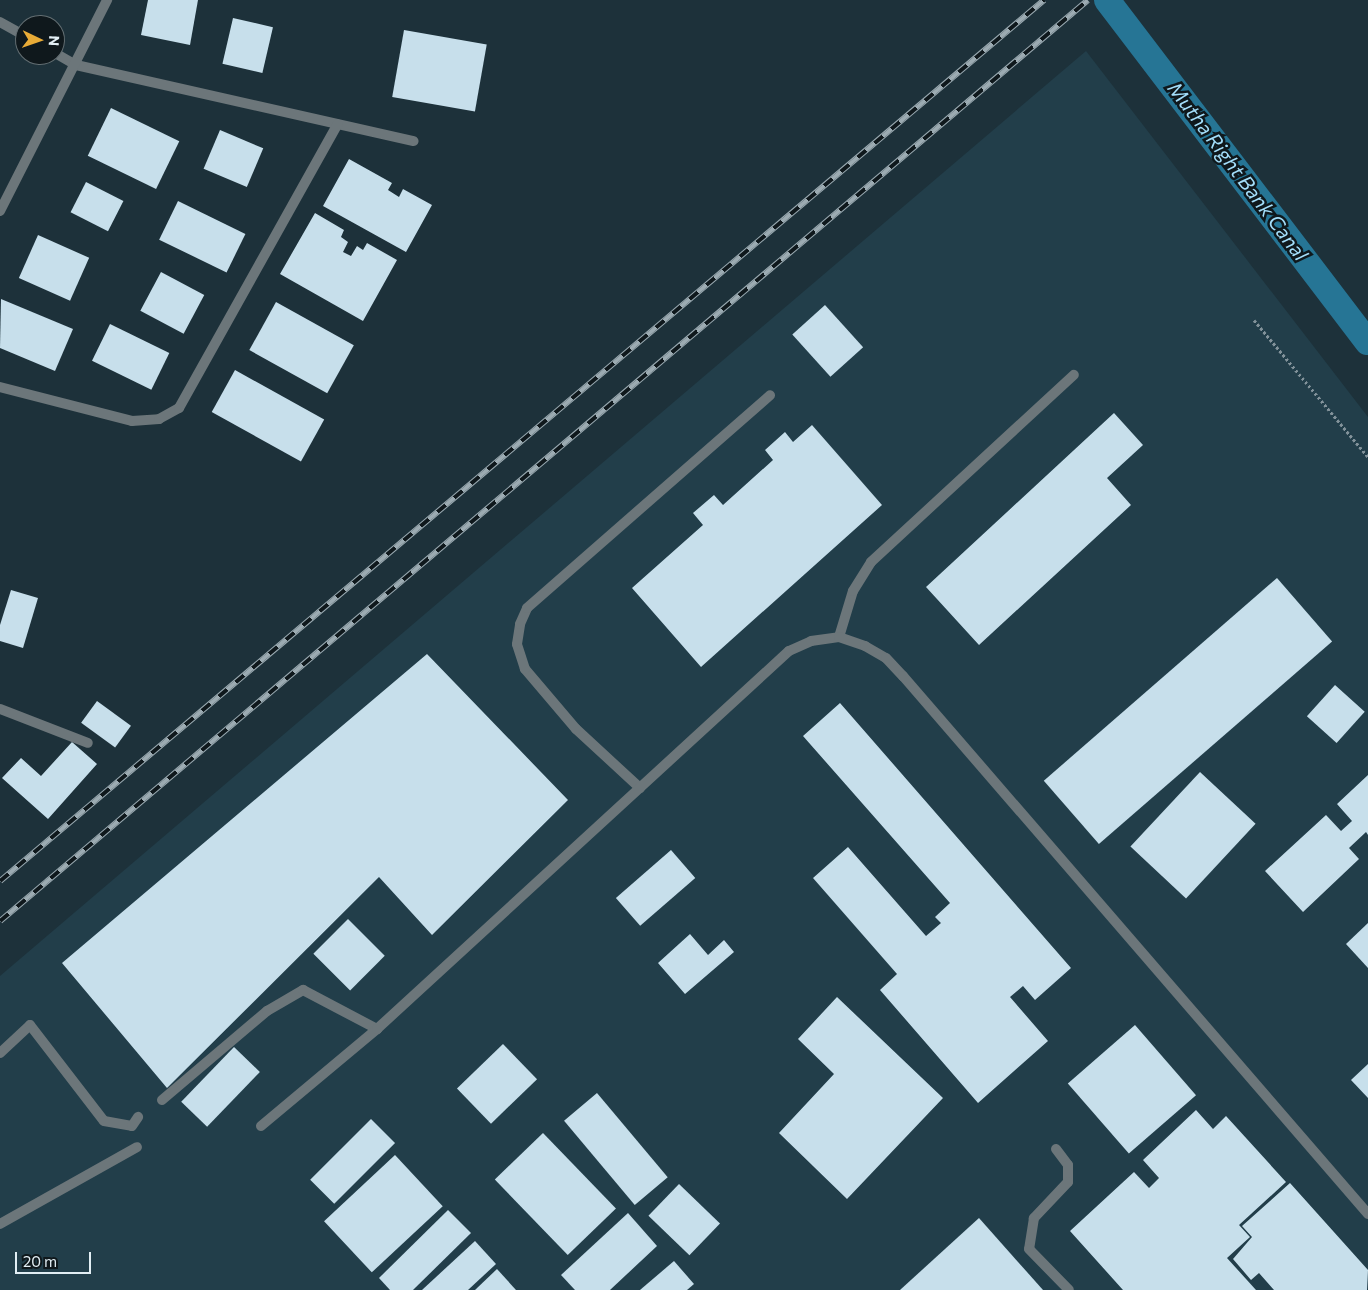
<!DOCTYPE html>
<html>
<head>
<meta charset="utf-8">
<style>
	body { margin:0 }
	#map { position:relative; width:1368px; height:1290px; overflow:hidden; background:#1d313a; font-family:Commissioner,sans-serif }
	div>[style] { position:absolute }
	.built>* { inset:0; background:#223e4a }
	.canal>* { height:26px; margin:-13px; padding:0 13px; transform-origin:13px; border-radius:13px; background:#267595 }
	.building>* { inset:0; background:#c7dfeb; transform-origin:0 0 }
	.path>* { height:3px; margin-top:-1.5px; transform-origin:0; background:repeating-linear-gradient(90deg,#82929a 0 2.5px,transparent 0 5px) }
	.service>* { height:10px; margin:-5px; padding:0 5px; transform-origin:5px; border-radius:5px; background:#6c767a }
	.minor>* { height:10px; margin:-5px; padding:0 5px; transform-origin:5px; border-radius:5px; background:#6c767a }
	.rail>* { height:5.5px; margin-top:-2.75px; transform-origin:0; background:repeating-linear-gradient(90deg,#0f181c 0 11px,#9cabb2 0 22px); box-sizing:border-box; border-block:1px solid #9cabb2 }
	span { translate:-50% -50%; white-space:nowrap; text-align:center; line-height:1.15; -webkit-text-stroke:5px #0f181c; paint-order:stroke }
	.water-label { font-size:20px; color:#a3defa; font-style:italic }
	.north { position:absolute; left:15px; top:15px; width:50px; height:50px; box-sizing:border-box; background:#0f181c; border:1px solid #636e72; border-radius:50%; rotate:93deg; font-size:14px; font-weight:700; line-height:20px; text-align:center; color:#e2eef4 }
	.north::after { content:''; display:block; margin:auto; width:18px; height:22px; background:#e8ab37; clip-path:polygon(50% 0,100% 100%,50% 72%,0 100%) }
	.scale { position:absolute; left:15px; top:1252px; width:76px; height:22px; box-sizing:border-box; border:2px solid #e2eef4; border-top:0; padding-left:6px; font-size:15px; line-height:18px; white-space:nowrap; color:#e2eef4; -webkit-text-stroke:4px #0f181c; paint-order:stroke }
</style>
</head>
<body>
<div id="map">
	<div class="built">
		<div style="clip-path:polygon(1086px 51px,1368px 417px,1368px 1290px,0 1290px,0 976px)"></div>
	</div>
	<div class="canal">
		<div style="left:1107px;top:0;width:430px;rotate:52.7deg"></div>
	</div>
	<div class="building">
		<div style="clip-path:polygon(148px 0,198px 0,190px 45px,141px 35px)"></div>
		<div style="left:233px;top:18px;width:41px;height:47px;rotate:13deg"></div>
		<div style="left:404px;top:30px;width:84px;height:68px;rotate:10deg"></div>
		<div style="left:111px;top:108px;width:76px;height:53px;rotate:26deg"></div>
		<div style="left:220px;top:130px;width:47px;height:42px;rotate:23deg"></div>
		<div style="clip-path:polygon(349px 159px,392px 183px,388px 190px,399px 197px,403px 189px,432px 205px,406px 252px,323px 206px)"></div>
		<div style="left:86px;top:182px;width:42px;height:34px;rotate:27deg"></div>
		<div style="left:178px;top:201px;width:75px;height:43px;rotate:26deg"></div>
		<div style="clip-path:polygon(315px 213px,344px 230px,341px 237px,348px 242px,343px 252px,351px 256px,357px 246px,363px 250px,367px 243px,397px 260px,363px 321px,280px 274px)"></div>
		<div style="left:38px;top:235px;width:56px;height:47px;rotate:24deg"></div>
		<div style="left:161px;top:272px;width:49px;height:44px;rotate:28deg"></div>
		<div style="clip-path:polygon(1px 299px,73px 329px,55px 371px,0 348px)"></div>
		<div style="left:276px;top:302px;width:89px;height:55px;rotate:29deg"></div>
		<div style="left:825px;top:305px;width:57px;height:44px;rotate:48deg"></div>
		<div style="left:110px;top:324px;width:66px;height:41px;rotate:26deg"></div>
		<div style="left:235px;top:370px;width:102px;height:48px;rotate:29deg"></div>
		<div style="clip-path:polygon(1114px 413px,1143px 445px,1107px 478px,1131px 505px,979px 645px,926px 587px)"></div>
		<div style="clip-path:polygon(812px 425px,882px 505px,701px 667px,632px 588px,703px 525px,693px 513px,714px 495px,723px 505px,773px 460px,765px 450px,785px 432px,793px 442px)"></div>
		<div style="left:1277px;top:578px;width:84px;height:309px;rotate:49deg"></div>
		<div style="clip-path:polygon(11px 590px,38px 598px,23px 648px,0 641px,0 625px)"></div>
		<div style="clip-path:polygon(427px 654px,568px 800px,432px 935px,379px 877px,167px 1088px,62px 963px)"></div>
		<div style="left:1335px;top:685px;width:40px;height:42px;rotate:42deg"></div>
		<div style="left:97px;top:701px;width:42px;height:27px;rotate:36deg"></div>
		<div style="clip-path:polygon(840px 703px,1071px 968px,1035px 1000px,1023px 986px,1010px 997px,1048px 1041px,978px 1103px,880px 990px,897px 974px,813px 878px,848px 847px,926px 936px,941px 923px,935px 917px,950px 903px,803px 736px)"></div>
		<div style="clip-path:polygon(72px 742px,97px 764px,48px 819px,2px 778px,21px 758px,41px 776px)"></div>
		<div style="left:1200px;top:772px;width:76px;height:102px;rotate:43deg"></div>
		<div style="clip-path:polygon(1368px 775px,1368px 835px,1366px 832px,1349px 848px,1359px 859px,1303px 912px,1265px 871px,1326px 815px,1341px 831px,1352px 821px,1337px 804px)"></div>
		<div style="left:671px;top:850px;width:37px;height:73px;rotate:49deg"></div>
		<div style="left:348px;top:919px;width:52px;height:49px;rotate:45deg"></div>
		<div style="clip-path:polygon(1368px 923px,1368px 968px,1346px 944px)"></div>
		<div style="clip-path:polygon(690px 934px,708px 955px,724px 940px,734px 952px,685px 994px,658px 963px)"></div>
		<div style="clip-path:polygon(837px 997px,943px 1098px,847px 1199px,779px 1133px,834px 1074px,798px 1039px)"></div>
		<div style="left:1135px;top:1025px;width:93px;height:89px;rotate:49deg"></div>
		<div style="left:503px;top:1044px;width:49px;height:64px;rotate:46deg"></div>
		<div style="left:234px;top:1047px;width:36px;height:76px;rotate:44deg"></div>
		<div style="clip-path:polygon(1368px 1064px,1368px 1098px,1351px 1080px)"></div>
		<div style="left:597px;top:1093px;width:110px;height:43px;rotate:50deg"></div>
		<div style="clip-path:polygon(1196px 1110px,1213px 1129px,1226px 1116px,1286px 1182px,1239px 1225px,1250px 1237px,1227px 1258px,1256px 1290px,1123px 1290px,1070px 1231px,1134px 1172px,1149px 1188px,1159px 1178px,1143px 1160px)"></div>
		<div style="left:371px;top:1119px;width:34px;height:86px;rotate:45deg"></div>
		<div style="left:543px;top:1133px;width:105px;height:67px;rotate:46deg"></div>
		<div style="left:395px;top:1155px;width:70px;height:97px;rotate:47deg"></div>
		<div style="clip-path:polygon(1290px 1183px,1368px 1270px,1367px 1290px,1274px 1290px,1259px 1273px,1251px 1280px,1233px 1259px,1252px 1237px,1242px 1226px)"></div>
		<div style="left:679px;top:1184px;width:57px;height:44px;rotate:44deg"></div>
		<div style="clip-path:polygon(448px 1210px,471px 1233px,413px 1290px,390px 1290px,379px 1278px)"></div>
		<div style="clip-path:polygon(628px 1213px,657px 1246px,610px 1290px,575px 1290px,561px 1275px)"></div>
		<div style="clip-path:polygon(979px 1218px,1043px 1290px,900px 1290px)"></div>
		<div style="clip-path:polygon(475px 1241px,496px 1264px,468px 1290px,422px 1290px)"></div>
		<div style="clip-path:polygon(674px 1261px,694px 1284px,687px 1290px,640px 1290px)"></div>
		<div style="clip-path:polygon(497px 1269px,516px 1290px,475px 1290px)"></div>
	</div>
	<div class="path">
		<div style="left:1254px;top:320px;width:178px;rotate:50.2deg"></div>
	</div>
	<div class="service">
		<div style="left:0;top:22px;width:29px;rotate:29deg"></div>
		<div style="left:55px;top:53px;width:24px;rotate:30deg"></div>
		<div style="left:76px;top:65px;width:346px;rotate:12.7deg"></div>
		<div style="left:0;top:211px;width:237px;rotate:-63.1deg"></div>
		<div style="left:0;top:387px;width:136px;rotate:14.4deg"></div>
		<div style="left:132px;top:421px;width:27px;rotate:-4deg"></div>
		<div style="left:159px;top:419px;width:23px;rotate:-29deg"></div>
		<div style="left:179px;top:408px;width:325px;rotate:-60.8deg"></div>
		<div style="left:839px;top:637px;width:48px;rotate:-73.1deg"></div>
		<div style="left:853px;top:591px;width:34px;rotate:-58deg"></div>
		<div style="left:871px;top:562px;width:276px;rotate:-42.7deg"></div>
		<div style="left:640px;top:788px;width:87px;rotate:-137.3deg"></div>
		<div style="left:576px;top:729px;width:79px;rotate:-130.4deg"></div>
		<div style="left:525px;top:669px;width:26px;rotate:-108deg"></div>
		<div style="left:517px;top:644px;width:20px;rotate:-81deg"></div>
		<div style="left:520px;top:624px;width:17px;rotate:-66deg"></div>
		<div style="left:527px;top:608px;width:323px;rotate:-41.2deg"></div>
		<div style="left:0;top:1053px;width:41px;rotate:-43deg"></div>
		<div style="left:30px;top:1025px;width:121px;rotate:52.4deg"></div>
		<div style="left:104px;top:1121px;width:28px;rotate:10deg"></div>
		<div style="left:132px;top:1126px;width:11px;rotate:-56deg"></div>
		<div style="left:162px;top:1100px;width:138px;rotate:-40.3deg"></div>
		<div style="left:267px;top:1011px;width:42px;rotate:-30.3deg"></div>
		<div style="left:303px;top:990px;width:84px;rotate:27.8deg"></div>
		<div style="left:1056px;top:1149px;width:20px;rotate:53deg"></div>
		<div style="left:1068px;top:1165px;width:17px;rotate:90deg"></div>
		<div style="left:1068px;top:1182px;width:50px;rotate:133.4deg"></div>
		<div style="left:1034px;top:1218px;width:31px;rotate:99deg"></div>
		<div style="left:1029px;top:1249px;width:57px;rotate:45.7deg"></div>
		<div style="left:0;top:1224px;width:157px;rotate:-29.3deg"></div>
	</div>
	<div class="minor">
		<div style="left:0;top:709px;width:94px;rotate:21.1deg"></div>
		<div style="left:261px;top:1126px;width:151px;rotate:-39.9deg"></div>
		<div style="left:377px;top:1029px;width:559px;rotate:-42.54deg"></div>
		<div style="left:789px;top:651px;width:24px;rotate:-24deg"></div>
		<div style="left:811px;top:641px;width:28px;rotate:-8deg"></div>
		<div style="left:839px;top:637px;width:28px;rotate:19deg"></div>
		<div style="left:865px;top:646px;width:24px;rotate:30deg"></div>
		<div style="left:886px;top:658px;width:25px;rotate:47deg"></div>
		<div style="left:903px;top:676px;width:711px;rotate:49.16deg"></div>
	</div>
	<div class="rail">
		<div style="left:0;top:881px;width:1366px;rotate:-40.16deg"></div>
		<div style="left:0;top:921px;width:1425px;rotate:-40.25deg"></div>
	</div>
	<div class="water-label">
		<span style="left:1238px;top:171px;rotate:53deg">Mutha Right Bank Canal</span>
	</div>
	<div class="north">N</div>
	<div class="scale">20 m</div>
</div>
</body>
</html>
